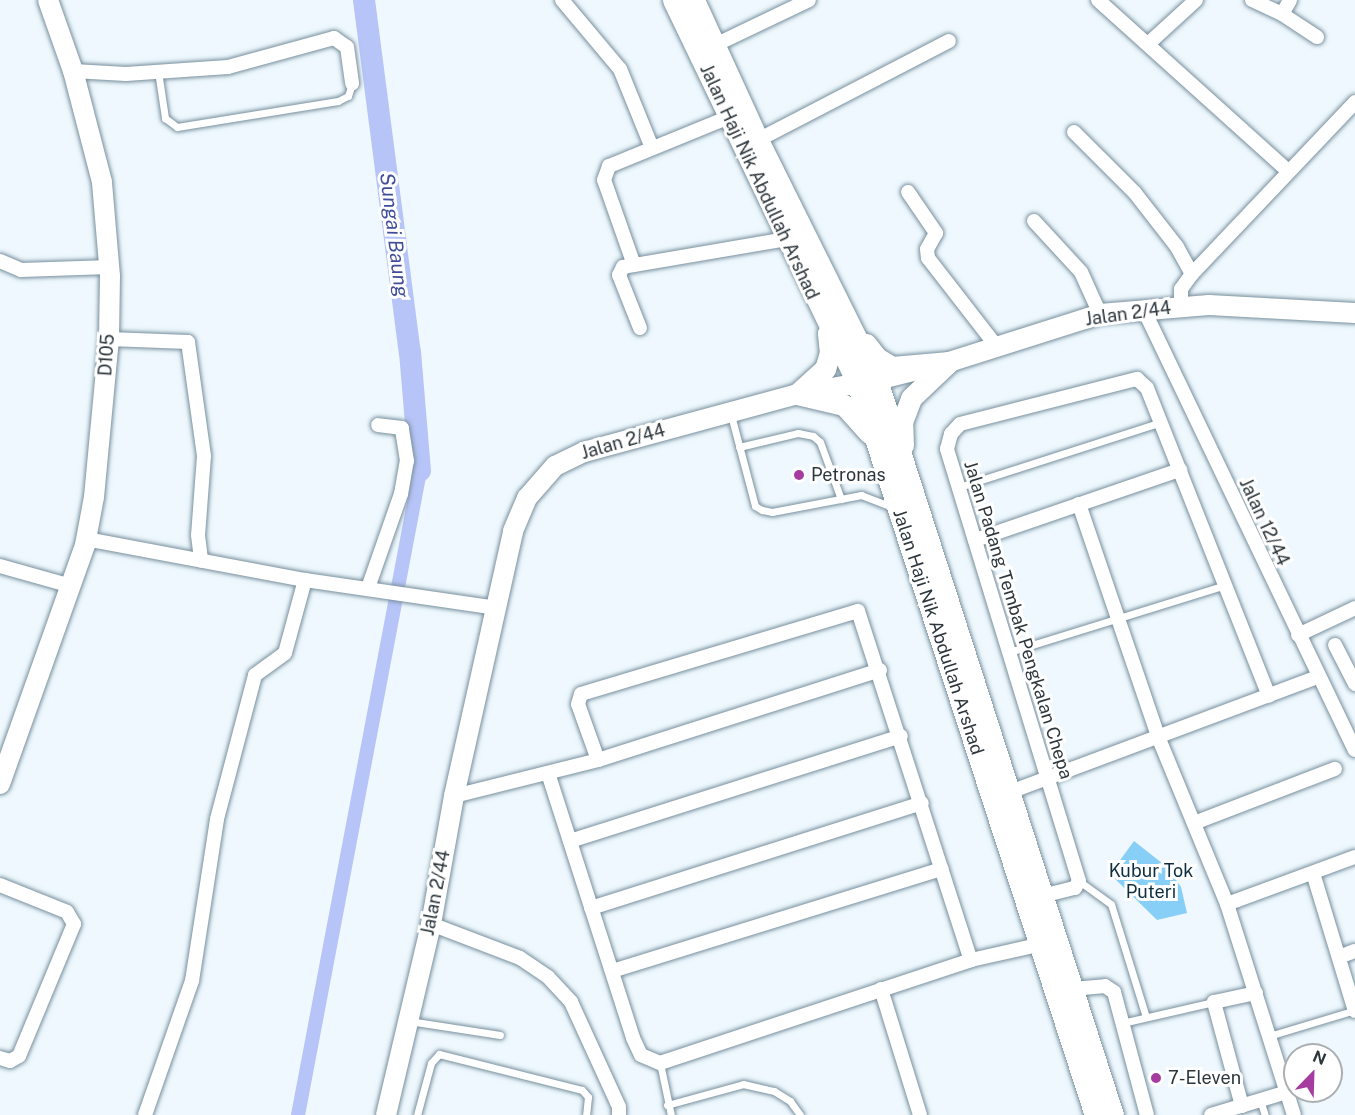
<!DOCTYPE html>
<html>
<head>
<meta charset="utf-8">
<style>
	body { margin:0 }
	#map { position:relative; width:1355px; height:1115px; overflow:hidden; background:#eef8fe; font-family:"Public Sans",sans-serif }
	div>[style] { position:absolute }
	.green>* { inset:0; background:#88cff8 }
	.canal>* { height:14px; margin:-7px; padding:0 7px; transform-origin:7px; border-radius:7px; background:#b6c4f7 }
	.river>* { height:22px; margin:-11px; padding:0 11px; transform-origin:11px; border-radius:11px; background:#b6c4f7 }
	.roads { filter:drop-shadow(0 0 2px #788f9d) drop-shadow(0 0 2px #788f9d) }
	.lane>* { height:7px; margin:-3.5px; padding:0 3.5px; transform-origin:3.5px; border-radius:3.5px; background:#fff }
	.street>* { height:14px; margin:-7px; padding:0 7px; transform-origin:7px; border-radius:7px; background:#fff }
	.secondary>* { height:20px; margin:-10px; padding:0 10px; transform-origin:10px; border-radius:10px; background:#fff }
	.primary>* { height:21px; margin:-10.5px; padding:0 10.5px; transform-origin:10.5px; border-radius:10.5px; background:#fff }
	.dots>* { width:16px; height:16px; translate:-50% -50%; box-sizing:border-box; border:3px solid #fff; border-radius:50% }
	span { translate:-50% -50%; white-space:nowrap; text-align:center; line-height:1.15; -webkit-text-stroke:6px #fff; paint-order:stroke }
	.street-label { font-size:18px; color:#2c363c }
	.poi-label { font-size:18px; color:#2c363c }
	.left { translate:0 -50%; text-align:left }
	.park-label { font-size:18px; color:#0d2e3f }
	.water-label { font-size:20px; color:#404e99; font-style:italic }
	.north { position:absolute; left:1283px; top:1043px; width:60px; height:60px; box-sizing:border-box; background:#fff; border:2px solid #abafb1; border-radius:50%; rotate:23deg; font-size:16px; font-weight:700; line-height:24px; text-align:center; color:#2c363c }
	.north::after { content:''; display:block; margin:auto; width:21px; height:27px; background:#a53da0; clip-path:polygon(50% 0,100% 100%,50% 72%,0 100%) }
</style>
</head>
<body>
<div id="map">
	<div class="green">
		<div style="clip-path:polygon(1134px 841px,1167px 867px,1181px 887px,1187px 913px,1157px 920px,1110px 874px)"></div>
	</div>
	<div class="canal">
		<div style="left:298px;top:1115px;width:655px;rotate:-79.27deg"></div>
	</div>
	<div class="river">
		<div style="left:364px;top:0;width:355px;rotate:82.6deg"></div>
		<div style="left:410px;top:352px;width:119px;rotate:85.2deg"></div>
	</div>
	<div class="roads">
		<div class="lane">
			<div style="left:158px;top:71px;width:48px;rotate:81.5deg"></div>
			<div style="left:165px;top:118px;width:15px;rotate:37deg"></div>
			<div style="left:177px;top:127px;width:163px;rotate:-9.2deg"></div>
			<div style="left:338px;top:101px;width:11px;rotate:-27deg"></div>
			<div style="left:348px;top:96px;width:13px;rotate:-72deg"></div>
			<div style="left:731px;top:415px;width:94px;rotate:75.2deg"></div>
			<div style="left:755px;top:506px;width:8px;rotate:30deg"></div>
			<div style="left:762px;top:510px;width:10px;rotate:11deg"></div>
			<div style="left:772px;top:512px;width:91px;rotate:-10.8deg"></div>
			<div style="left:861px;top:495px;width:34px;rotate:21deg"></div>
			<div style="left:739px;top:447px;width:61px;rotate:-13.3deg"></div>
			<div style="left:798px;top:433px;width:15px;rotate:11deg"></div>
			<div style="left:813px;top:436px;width:9px;rotate:41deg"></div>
			<div style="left:820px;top:442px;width:61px;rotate:69.8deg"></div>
			<div style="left:959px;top:487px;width:212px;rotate:-17.8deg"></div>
			<div style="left:1009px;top:652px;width:226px;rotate:-17.2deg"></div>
			<div style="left:1079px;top:881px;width:39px;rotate:36deg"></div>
			<div style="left:1111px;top:904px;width:118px;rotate:72.8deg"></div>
			<div style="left:409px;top:1021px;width:92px;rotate:8.7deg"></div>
			<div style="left:1122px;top:1023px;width:94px;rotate:-12.9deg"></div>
			<div style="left:1269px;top:1036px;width:90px;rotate:-16.8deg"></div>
			<div style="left:660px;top:1063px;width:53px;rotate:78.1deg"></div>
			<div style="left:1260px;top:1100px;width:16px;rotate:72deg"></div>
			<div style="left:667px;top:1105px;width:79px;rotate:-15.4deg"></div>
			<div style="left:743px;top:1084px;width:32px;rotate:13deg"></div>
			<div style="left:774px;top:1091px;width:19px;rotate:32deg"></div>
			<div style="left:790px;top:1101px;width:17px;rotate:54deg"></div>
			<div style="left:417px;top:1115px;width:54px;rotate:-74.9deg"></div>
			<div style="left:431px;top:1063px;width:12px;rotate:-48deg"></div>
			<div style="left:439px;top:1054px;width:147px;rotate:14.1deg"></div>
			<div style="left:582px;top:1090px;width:9px;rotate:49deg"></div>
			<div style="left:588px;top:1097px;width:18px;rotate:96deg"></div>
		</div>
		<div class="street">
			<div style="left:562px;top:0;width:90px;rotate:50deg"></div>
			<div style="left:620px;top:69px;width:85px;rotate:67.9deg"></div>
			<div style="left:1098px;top:0;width:256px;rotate:42deg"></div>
			<div style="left:1252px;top:0;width:33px;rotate:25deg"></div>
			<div style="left:1282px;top:14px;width:16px;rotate:-60deg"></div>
			<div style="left:1282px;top:14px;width:42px;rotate:33.3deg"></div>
			<div style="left:1148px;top:44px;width:65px;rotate:-42.5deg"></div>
			<div style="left:715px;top:45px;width:104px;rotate:-25.6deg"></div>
			<div style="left:73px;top:71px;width:53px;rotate:3.2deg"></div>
			<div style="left:126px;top:74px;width:102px;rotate:-3.9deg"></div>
			<div style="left:228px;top:67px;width:110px;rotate:-15.3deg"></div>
			<div style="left:334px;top:38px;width:16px;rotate:35deg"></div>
			<div style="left:347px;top:47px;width:37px;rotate:82deg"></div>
			<div style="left:1074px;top:132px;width:86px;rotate:45deg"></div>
			<div style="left:1135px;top:193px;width:68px;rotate:52.1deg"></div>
			<div style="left:1177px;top:247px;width:31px;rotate:61deg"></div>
			<div style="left:758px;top:140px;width:215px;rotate:-27.4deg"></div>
			<div style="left:908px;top:192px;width:50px;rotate:55.7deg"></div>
			<div style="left:936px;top:233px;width:18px;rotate:119deg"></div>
			<div style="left:927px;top:249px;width:9px;rotate:84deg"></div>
			<div style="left:928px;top:258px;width:113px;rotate:52.2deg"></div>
			<div style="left:1034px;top:221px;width:69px;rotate:47.3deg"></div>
			<div style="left:1081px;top:272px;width:46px;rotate:65.7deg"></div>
			<div style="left:0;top:261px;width:23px;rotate:23deg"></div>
			<div style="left:21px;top:270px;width:89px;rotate:-1.9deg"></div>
			<div style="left:634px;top:265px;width:90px;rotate:-109.4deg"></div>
			<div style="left:604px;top:180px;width:15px;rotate:-70deg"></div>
			<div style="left:609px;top:166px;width:130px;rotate:-22.2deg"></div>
			<div style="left:1181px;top:306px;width:17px;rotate:-90deg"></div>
			<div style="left:1181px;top:289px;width:19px;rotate:-54deg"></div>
			<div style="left:1192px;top:274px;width:237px;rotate:-46.5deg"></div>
			<div style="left:1143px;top:308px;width:490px;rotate:64.4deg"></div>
			<div style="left:640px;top:328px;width:57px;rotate:-111.6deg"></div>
			<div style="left:619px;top:275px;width:9px;rotate:-63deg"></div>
			<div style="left:623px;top:267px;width:165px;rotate:-9.7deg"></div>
			<div style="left:109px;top:339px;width:79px;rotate:2.2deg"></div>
			<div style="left:188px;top:342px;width:115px;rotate:82deg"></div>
			<div style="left:204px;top:456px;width:79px;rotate:94.3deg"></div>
			<div style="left:198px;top:535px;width:26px;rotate:83deg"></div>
			<div style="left:1079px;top:504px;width:248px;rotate:71.2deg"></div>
			<div style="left:1159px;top:739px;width:178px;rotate:67.6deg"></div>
			<div style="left:1227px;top:904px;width:221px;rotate:72.4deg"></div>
			<div style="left:86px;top:539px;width:223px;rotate:10.6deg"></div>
			<div style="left:305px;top:580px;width:194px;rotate:8.3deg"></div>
			<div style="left:975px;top:540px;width:217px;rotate:-18.9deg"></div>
			<div style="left:0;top:566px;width:74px;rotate:15.7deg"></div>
			<div style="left:368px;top:588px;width:100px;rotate:-70.7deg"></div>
			<div style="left:401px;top:494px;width:34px;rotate:-80deg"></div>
			<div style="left:407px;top:461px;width:33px;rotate:-99deg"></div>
			<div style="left:402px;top:428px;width:24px;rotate:-173deg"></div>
			<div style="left:1298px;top:635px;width:63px;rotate:-25.3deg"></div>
			<div style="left:1335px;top:645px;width:44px;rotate:62.9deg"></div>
			<div style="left:598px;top:760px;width:59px;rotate:-109.7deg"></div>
			<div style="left:578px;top:704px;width:10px;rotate:-73deg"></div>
			<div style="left:581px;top:694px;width:289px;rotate:-16.7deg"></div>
			<div style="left:858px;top:611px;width:367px;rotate:72.1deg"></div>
			<div style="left:548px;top:773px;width:278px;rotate:72.2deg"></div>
			<div style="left:633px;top:1038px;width:19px;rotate:65deg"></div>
			<div style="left:641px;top:1055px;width:21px;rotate:23deg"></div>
			<div style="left:660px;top:1063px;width:328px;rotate:-18.3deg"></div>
			<div style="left:971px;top:960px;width:69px;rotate:-12.6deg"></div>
			<div style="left:1010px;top:792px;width:329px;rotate:-20.5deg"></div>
			<div style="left:454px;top:796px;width:148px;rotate:-14deg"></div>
			<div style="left:598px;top:760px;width:296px;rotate:-17.7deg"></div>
			<div style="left:1194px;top:823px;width:151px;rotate:-21deg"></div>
			<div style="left:570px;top:841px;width:347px;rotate:-17.6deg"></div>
			<div style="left:1313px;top:873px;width:144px;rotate:73.1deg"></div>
			<div style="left:0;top:885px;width:72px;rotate:21.9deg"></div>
			<div style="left:67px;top:912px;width:14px;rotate:60deg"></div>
			<div style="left:74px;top:924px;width:143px;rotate:112.6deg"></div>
			<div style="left:19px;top:1056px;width:10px;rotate:151deg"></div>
			<div style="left:10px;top:1061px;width:10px;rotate:-163deg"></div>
			<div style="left:1042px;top:896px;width:34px;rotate:-14deg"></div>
			<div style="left:1075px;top:888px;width:8px;rotate:-60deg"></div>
			<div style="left:1079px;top:881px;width:452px;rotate:-107deg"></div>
			<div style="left:947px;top:449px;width:16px;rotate:-75deg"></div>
			<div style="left:951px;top:434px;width:13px;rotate:-48deg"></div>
			<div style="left:960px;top:424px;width:183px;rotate:-14.3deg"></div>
			<div style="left:1137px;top:379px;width:13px;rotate:42deg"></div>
			<div style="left:1147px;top:388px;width:331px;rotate:68.4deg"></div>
			<div style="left:1227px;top:904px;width:136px;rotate:-20.2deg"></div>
			<div style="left:591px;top:908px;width:347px;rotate:-17.6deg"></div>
			<div style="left:431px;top:924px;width:95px;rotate:20.9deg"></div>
			<div style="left:520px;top:958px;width:34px;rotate:34deg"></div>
			<div style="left:548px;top:977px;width:34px;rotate:47deg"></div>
			<div style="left:571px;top:1002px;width:115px;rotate:65.4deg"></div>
			<div style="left:619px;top:1107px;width:8px;rotate:90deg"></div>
			<div style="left:1339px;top:957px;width:17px;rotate:-21deg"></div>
			<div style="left:612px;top:971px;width:345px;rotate:-17.2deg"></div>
			<div style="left:881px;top:989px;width:132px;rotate:72.8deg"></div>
			<div style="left:1072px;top:989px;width:33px;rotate:-5deg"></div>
			<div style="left:1105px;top:986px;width:11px;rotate:34deg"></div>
			<div style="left:1114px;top:992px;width:127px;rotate:75deg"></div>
			<div style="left:1242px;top:1106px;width:108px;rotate:-105.1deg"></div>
			<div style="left:1214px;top:1002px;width:43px;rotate:-12.1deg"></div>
			<div style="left:145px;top:1115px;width:142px;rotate:-70.7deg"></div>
			<div style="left:192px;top:981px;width:164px;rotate:-81.2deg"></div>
			<div style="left:217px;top:819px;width:149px;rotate:-75.2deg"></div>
			<div style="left:255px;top:675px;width:37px;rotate:-36deg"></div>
			<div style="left:285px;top:653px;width:76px;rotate:-74.7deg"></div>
			<div style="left:1211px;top:1115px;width:79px;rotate:-16.8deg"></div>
		</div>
		<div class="secondary">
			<div style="left:0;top:784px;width:254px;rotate:-70.4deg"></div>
			<div style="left:85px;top:545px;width:49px;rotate:-79.4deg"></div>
			<div style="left:94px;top:497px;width:159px;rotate:-84.6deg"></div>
			<div style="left:109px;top:339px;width:63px;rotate:-89.1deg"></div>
			<div style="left:110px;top:276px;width:94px;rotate:-94.9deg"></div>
			<div style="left:102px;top:182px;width:115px;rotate:-104.6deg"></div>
			<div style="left:73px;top:71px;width:75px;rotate:-109.4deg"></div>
			<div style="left:386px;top:1115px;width:196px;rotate:-76.7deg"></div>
			<div style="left:431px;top:924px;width:130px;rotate:-79.8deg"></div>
			<div style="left:454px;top:796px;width:271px;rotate:-77.4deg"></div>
			<div style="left:513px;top:531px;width:36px;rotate:-67deg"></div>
			<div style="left:527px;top:498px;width:43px;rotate:-48.8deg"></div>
			<div style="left:555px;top:466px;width:32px;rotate:-26deg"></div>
			<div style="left:584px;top:452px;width:221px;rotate:-15.2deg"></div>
			<div style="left:797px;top:394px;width:81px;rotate:-9.9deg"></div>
			<div style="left:877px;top:380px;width:74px;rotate:-14deg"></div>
			<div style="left:949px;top:362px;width:158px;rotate:-17.6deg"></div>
			<div style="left:1100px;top:314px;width:109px;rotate:-4.7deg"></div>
			<div style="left:1209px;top:305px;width:146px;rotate:3.1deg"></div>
		</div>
		<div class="primary">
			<div style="left:673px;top:0;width:425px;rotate:64.3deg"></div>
			<div style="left:857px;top:383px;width:770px;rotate:71.99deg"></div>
			<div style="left:694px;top:0;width:154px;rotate:65.4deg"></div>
			<div style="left:758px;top:140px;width:268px;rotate:63.6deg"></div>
			<div style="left:877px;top:380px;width:772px;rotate:72.2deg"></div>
			<div style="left:866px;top:344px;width:18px;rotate:52deg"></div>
			<div style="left:877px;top:358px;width:17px;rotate:31deg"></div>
			<div style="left:892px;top:367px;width:57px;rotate:-5deg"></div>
			<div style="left:797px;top:394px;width:48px;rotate:13.2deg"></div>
			<div style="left:844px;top:405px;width:38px;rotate:48deg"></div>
			<div style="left:797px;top:394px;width:38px;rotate:-42deg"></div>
			<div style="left:825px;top:369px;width:17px;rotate:-73deg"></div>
			<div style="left:830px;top:353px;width:20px;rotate:-96deg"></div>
			<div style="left:903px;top:445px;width:23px;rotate:-92deg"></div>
			<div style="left:902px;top:422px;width:26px;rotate:-69deg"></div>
			<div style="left:911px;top:398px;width:52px;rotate:-43.5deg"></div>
		</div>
	</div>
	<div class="dots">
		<div style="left:799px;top:475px;background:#a53da0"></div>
		<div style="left:1156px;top:1078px;background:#a53da0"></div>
	</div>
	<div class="street-label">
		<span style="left:759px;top:182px;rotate:65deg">Jalan Haji Nik Abdullah Arshad</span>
		<span style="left:1128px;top:314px;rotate:-8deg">Jalan 2/44</span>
		<span style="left:107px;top:355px;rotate:-86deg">D105</span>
		<span style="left:623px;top:442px;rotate:-16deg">Jalan 2/44</span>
		<span style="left:1264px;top:522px;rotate:65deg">Jalan 12/44</span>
		<span style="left:1018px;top:620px;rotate:73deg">Jalan Padang Tembak Pengkalan Chepa</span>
		<span style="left:938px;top:632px;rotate:72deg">Jalan Haji Nik Abdullah Arshad</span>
		<span style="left:436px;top:893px;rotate:-79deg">Jalan 2/44</span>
	</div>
	<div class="poi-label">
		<span class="left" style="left:811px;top:475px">Petronas</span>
		<span class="left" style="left:1168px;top:1078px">7-Eleven</span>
	</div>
	<div class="park-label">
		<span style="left:1151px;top:882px">Kubur Tok<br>Puteri</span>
	</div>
	<div class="water-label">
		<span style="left:394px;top:235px;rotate:83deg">Sungai Baung</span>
	</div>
	<div class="north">N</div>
</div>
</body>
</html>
